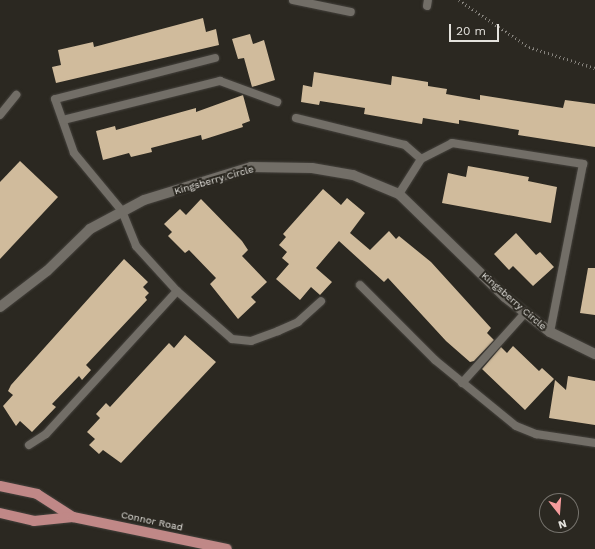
<!DOCTYPE html>
<html>
<head>
<meta charset="utf-8">
<style>
	body { margin:0 }
	#map { position:relative; width:595px; height:549px; overflow:hidden; background:#2b2821; font-family:"Work Sans",sans-serif }
	div>[style] { position:absolute }
	.building>* { inset:0; background:#d0bb9c }
	.path>* { height:2.5px; margin-top:-1.25px; transform-origin:0; background:repeating-linear-gradient(90deg,#85827c 0 1px,transparent 0 4px) }
	.roads { filter:drop-shadow(0 0 1px #45423d) drop-shadow(0 0 1px #45423d) }
	.lane>* { height:8px; margin:-4px; padding:0 4px; transform-origin:4px; border-radius:4px; background:#726e67 }
	.street>* { height:10px; margin:-5px; padding:0 5px; transform-origin:5px; border-radius:5px; background:#726e67 }
	.primary>* { height:10px; margin:-5px; padding:0 5px; transform-origin:5px; border-radius:5px; background:#c08887 }
	span { translate:-50% -50%; white-space:nowrap; text-align:center; line-height:1.15; -webkit-text-stroke:4px #2b2821; paint-order:stroke }
	.street-label { font-size:10px; color:#e4e2dd }
	.north { position:absolute; left:539px; top:493px; width:40px; height:40px; box-sizing:border-box; background:#2b2821; border:1px solid #75726c; border-radius:50%; rotate:163deg; font-size:11px; font-weight:700; line-height:16px; text-align:center; color:#e4e2dd }
	.north::after { content:''; display:block; margin:auto; width:14px; height:18px; background:#f59b9c; clip-path:polygon(50% 0,100% 100%,50% 72%,0 100%) }
	.scale { position:absolute; left:449px; top:24px; width:50px; height:18px; box-sizing:border-box; border:2px solid #e4e2dd; border-top:0; padding-left:5px; font-size:12px; line-height:14px; white-space:nowrap; color:#e4e2dd; -webkit-text-stroke:3px #2b2821; paint-order:stroke }
</style>
</head>
<body>
<div id="map">
	<div class="building">
		<div style="clip-path:polygon(203px 18px,206px 32px,216px 29px,219px 45px,56px 83px,52px 67px,61px 65px,58px 50px,93px 42px,94px 47px)"></div>
		<div style="clip-path:polygon(250px 34px,253px 44px,264px 40px,275px 80px,252px 87px,244px 58px,238px 59px,232px 39px)"></div>
		<div style="clip-path:polygon(314px 72px,391px 85px,392px 76px,428px 82px,428px 86px,447px 89px,446px 94px,480px 100px,480px 95px,563px 108px,565px 100px,595px 104px,595px 147px,518px 135px,519px 130px,459px 120px,459px 124px,423px 118px,422px 124px,364px 114px,365px 108px,320px 101px,319px 105px,301px 102px,303px 85px,312px 87px)"></div>
		<div style="clip-path:polygon(243px 95px,250px 121px,242px 124px,243px 127px,202px 140px,201px 135px,151px 148px,152px 152px,131px 157px,129px 153px,103px 160px,96px 131px,115px 126px,116px 130px,196px 108px,196px 112px)"></div>
		<div style="clip-path:polygon(20px 161px,58px 197px,0 259px,0 182px)"></div>
		<div style="clip-path:polygon(468px 166px,529px 177px,528px 181px,557px 187px,551px 223px,442px 203px,448px 173px,466px 177px)"></div>
		<div style="clip-path:polygon(323px 189px,341px 205px,347px 198px,365px 213px,350px 233px,370px 250px,389px 231px,396px 239px,399px 236px,431px 262px,491px 328px,487px 333px,494px 340px,474px 361px,470px 362px,446px 341px,388px 278px,384px 282px,339px 241px,316px 268px,332px 282px,320px 295px,311px 287px,300px 300px,276px 279px,289px 264px,282px 258px,287px 252px,279px 245px,286px 237px,283px 234px)"></div>
		<div style="clip-path:polygon(201px 199px,242px 241px,248px 250px,242px 256px,267px 282px,251px 297px,256px 302px,238px 319px,210px 284px,216px 278px,189px 250px,185px 253px,168px 236px,172px 232px,164px 224px,180px 209px,186px 215px)"></div>
		<div style="clip-path:polygon(516px 233px,536px 255px,540px 252px,554px 267px,533px 286px,513px 266px,509px 270px,494px 254px)"></div>
		<div style="clip-path:polygon(124px 259px,148px 282px,143px 287px,149px 293px,145px 297px,147px 300px,86px 365px,91px 370px,82px 380px,79px 376px,52px 404px,56px 407px,32px 432px,20px 421px,16px 426px,3px 406px,13px 395px,8px 391px,11px 385px)"></div>
		<div style="clip-path:polygon(588px 268px,595px 268px,595px 315px,580px 313px)"></div>
		<div style="clip-path:polygon(185px 335px,216px 362px,121px 463px,103px 450px,99px 454px,89px 445px,95px 439px,87px 432px,100px 418px,96px 414px,106px 403px,110px 407px,169px 343px,174px 348px)"></div>
		<div style="clip-path:polygon(513px 346px,539px 371px,542px 368px,554px 379px,525px 410px,482px 369px,501px 347px,507px 353px)"></div>
		<div style="clip-path:polygon(568px 376px,595px 381px,595px 425px,549px 418px,555px 380px,566px 390px)"></div>
	</div>
	<div class="path">
		<div style="left:459px;top:0;width:84px;rotate:33.9deg"></div>
		<div style="left:529px;top:47px;width:69px;rotate:17.7deg"></div>
	</div>
	<div class="roads">
		<div class="lane">
			<div style="left:293px;top:0;width:59px;rotate:11.7deg"></div>
			<div style="left:427px;top:6px;width:6px;rotate:-81deg"></div>
			<div style="left:215px;top:58px;width:165px;rotate:165.6deg"></div>
			<div style="left:55px;top:99px;width:57px;rotate:70.6deg"></div>
			<div style="left:74px;top:153px;width:75px;rotate:50.4deg"></div>
			<div style="left:122px;top:211px;width:38px;rotate:68deg"></div>
			<div style="left:136px;top:246px;width:61px;rotate:47.7deg"></div>
			<div style="left:177px;top:291px;width:73px;rotate:41.1deg"></div>
			<div style="left:232px;top:339px;width:19px;rotate:6deg"></div>
			<div style="left:251px;top:341px;width:29px;rotate:-20deg"></div>
			<div style="left:278px;top:331px;width:22px;rotate:-24deg"></div>
			<div style="left:298px;top:322px;width:31px;rotate:-42deg"></div>
			<div style="left:0;top:115px;width:26px;rotate:-51deg"></div>
			<div style="left:296px;top:118px;width:112px;rotate:13.9deg"></div>
			<div style="left:405px;top:145px;width:21px;rotate:41deg"></div>
			<div style="left:421px;top:159px;width:35px;rotate:-27deg"></div>
			<div style="left:452px;top:143px;width:133px;rotate:9.1deg"></div>
			<div style="left:583px;top:164px;width:171px;rotate:101.1deg"></div>
			<div style="left:63px;top:120px;width:162px;rotate:-14deg"></div>
			<div style="left:220px;top:81px;width:61px;rotate:20.2deg"></div>
			<div style="left:399px;top:194px;width:41px;rotate:-57.8deg"></div>
			<div style="left:360px;top:285px;width:106px;rotate:45deg"></div>
			<div style="left:435px;top:360px;width:104px;rotate:39.2deg"></div>
			<div style="left:516px;top:426px;width:22px;rotate:22deg"></div>
			<div style="left:536px;top:434px;width:60px;rotate:8.7deg"></div>
			<div style="left:462px;top:383px;width:94px;rotate:-48deg"></div>
			<div style="left:29px;top:445px;width:20px;rotate:-33deg"></div>
			<div style="left:46px;top:434px;width:194px;rotate:-47.5deg"></div>
		</div>
		<div class="street">
			<div style="left:0;top:307px;width:59px;rotate:-37.5deg"></div>
			<div style="left:47px;top:271px;width:60px;rotate:-44.3deg"></div>
			<div style="left:90px;top:229px;width:61px;rotate:-28.2deg"></div>
			<div style="left:144px;top:200px;width:112px;rotate:-17.1deg"></div>
			<div style="left:251px;top:167px;width:61px;rotate:0.9deg"></div>
			<div style="left:312px;top:168px;width:42px;rotate:9.7deg"></div>
			<div style="left:353px;top:175px;width:50px;rotate:22.4deg"></div>
			<div style="left:399px;top:194px;width:148px;rotate:44.2deg"></div>
			<div style="left:505px;top:297px;width:57px;rotate:37.9deg"></div>
			<div style="left:550px;top:332px;width:50px;rotate:26.1deg"></div>
		</div>
		<div class="primary">
			<div style="left:0;top:486px;width:38px;rotate:12deg"></div>
			<div style="left:37px;top:494px;width:43px;rotate:32.6deg"></div>
			<div style="left:0;top:513px;width:35px;rotate:13deg"></div>
			<div style="left:34px;top:521px;width:39px;rotate:-6deg"></div>
			<div style="left:73px;top:517px;width:157px;rotate:11.7deg"></div>
		</div>
	</div>
	<div class="street-label">
		<span style="left:214px;top:180px;rotate:-16deg">Kingsberry Circle</span>
		<span style="left:514px;top:301px;rotate:41deg">Kingsberry Circle</span>
		<span style="left:152px;top:521px;rotate:12deg">Connor Road</span>
	</div>
	<div class="north">N</div>
	<div class="scale">20 m</div>
</div>
</body>
</html>
